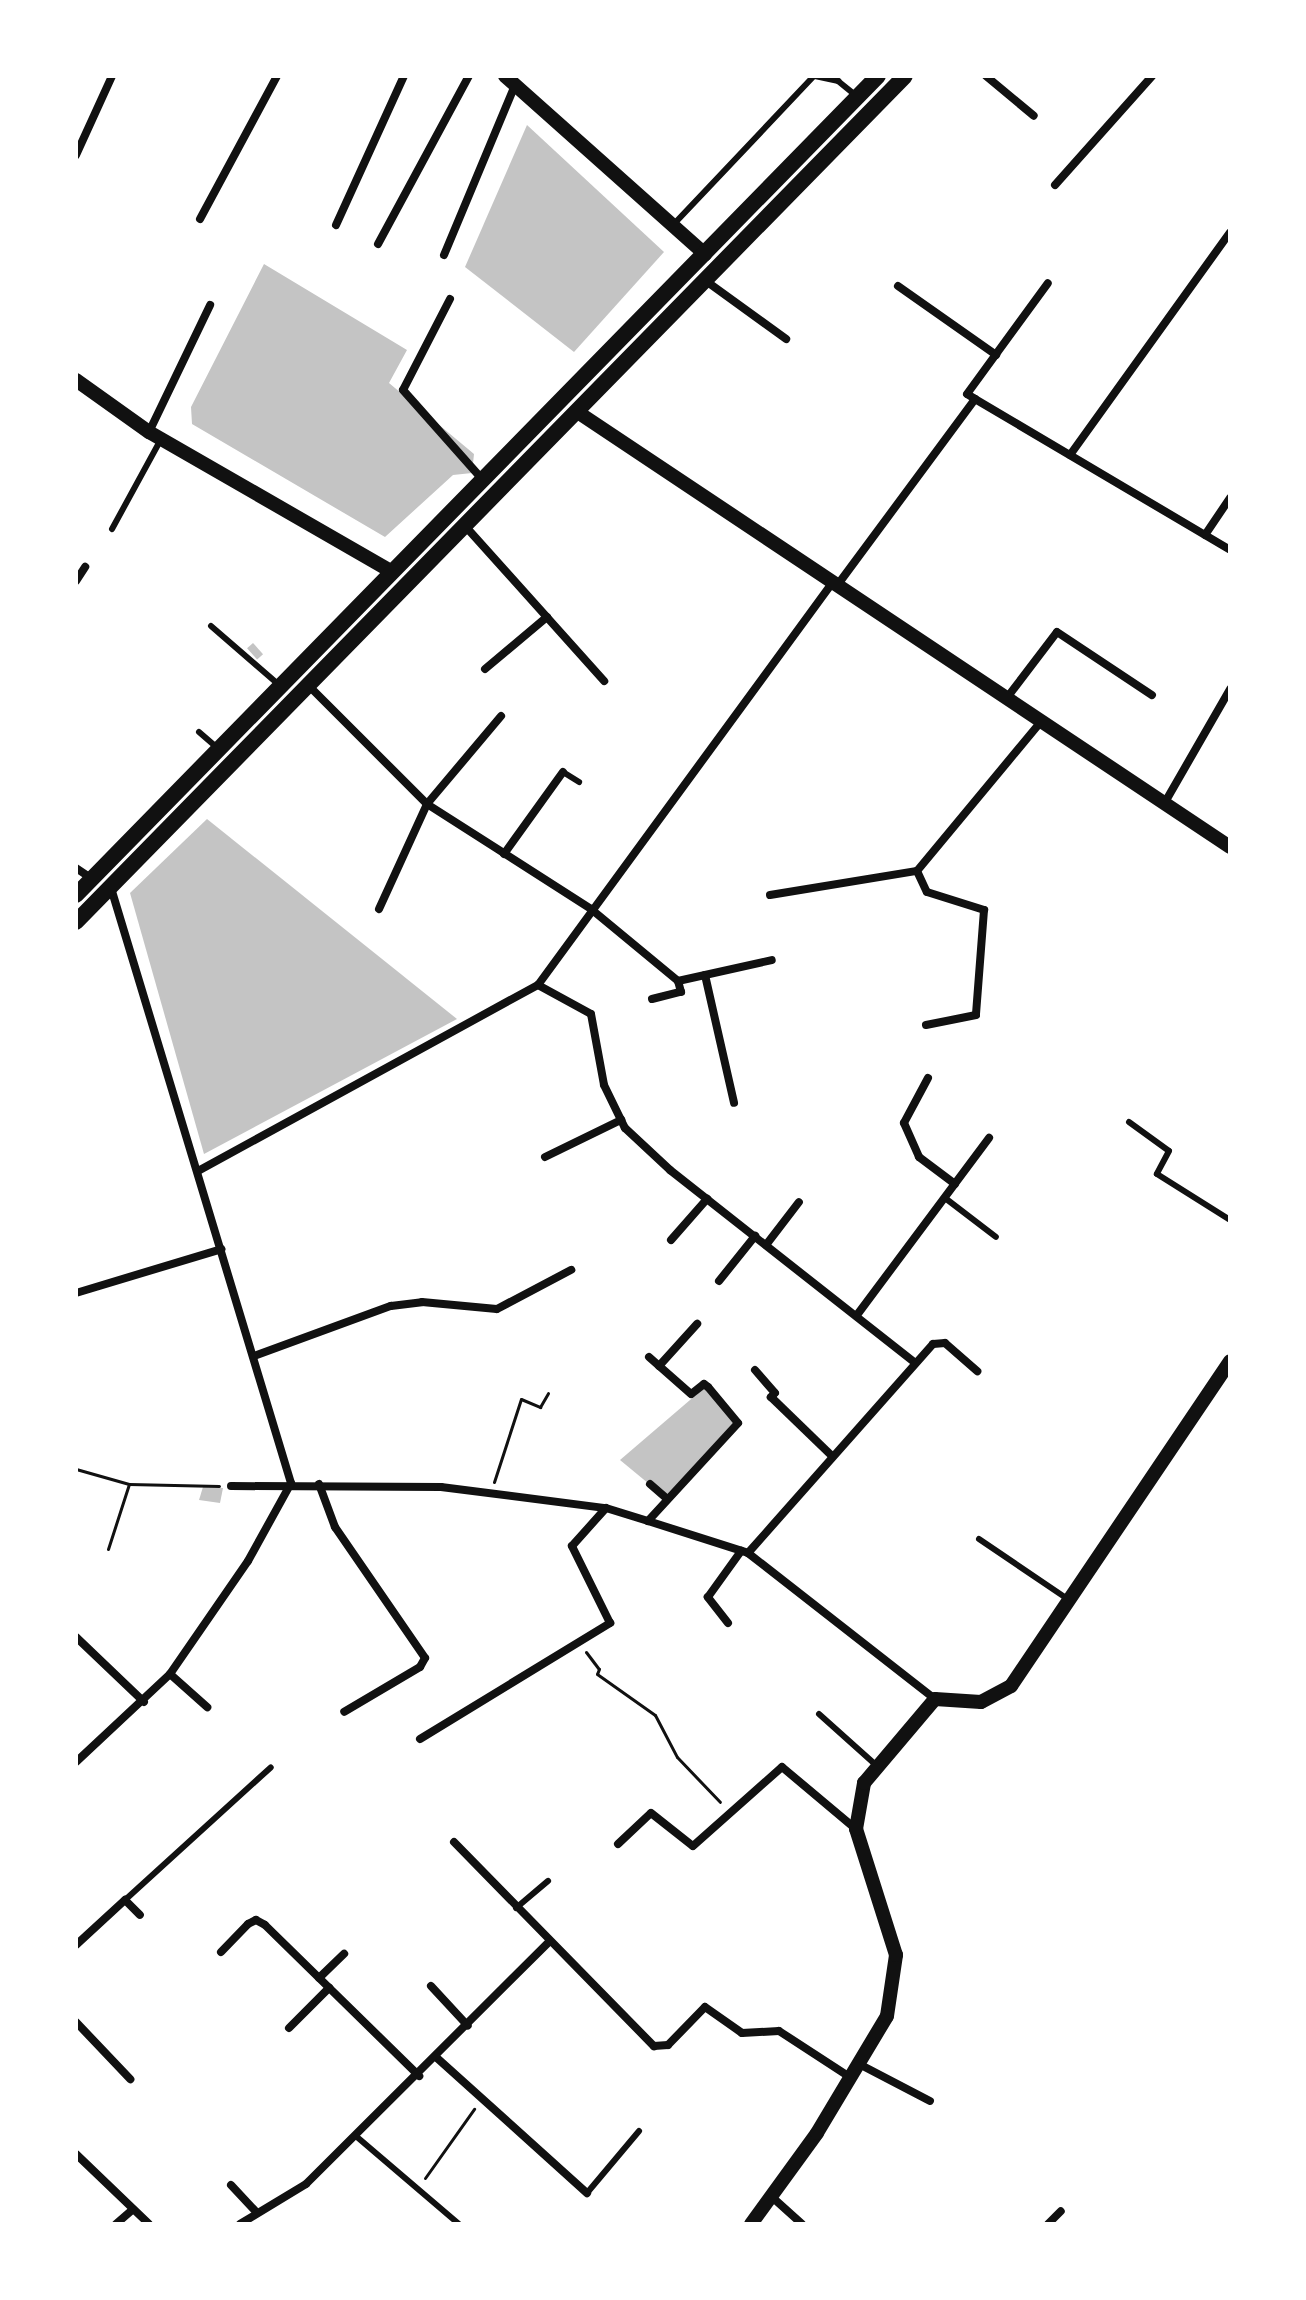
<!DOCTYPE html>
<html>
<head>
<meta charset="utf-8">
<style>
	body { margin:0 }
	#map { position:relative; width:1306px; height:2300px; overflow:hidden; background:#fff; font-family:Ubuntu,sans-serif }
	div>[style] { position:absolute }
	.building>* { inset:0; background:#c4c4c4; transform-origin:0 0 }
	.path>* { height:3px; margin:-1.5px; padding:0 1.5px; transform-origin:1.5px; border-radius:1.5px; background:#111 }
	.service>* { height:6px; margin:-3px; padding:0 3px; transform-origin:3px; border-radius:3px; background:#111 }
	.minor>* { height:8px; margin:-4px; padding:0 4px; transform-origin:4px; border-radius:4px; background:#111 }
	.tertiary>* { height:14px; margin:-7px; padding:0 7px; transform-origin:7px; border-radius:7px; background:#111 }
	.secondary>* { height:16px; margin:-8px; padding:0 8px; transform-origin:8px; border-radius:8px; background:#111 }
	span { translate:-50% -50%; white-space:nowrap; text-align:center; line-height:1.15; -webkit-text-stroke:6px #fff; paint-order:stroke }
	.frame { position:absolute; inset:0; border:78px solid #fff; pointer-events:none }
</style>
</head>
<body>
<div id="map">
	<div class="building">
		<div style="clip-path:polygon(527px 125px,664px 252px,574px 352px,465px 267px)"></div>
		<div style="clip-path:polygon(264px 264px,407px 350px,389px 383px,474px 454px,472px 473px,453px 475px,385px 537px,192px 424px,191px 407px)"></div>
		<div style="left:253px;top:643px;width:15px;height:8px;rotate:48deg"></div>
		<div style="clip-path:polygon(207px 819px,457px 1019px,204px 1154px,130px 893px)"></div>
		<div style="clip-path:polygon(704px 1388px,734px 1422px,666px 1498px,620px 1460px)"></div>
		<div style="clip-path:polygon(203px 1487px,223px 1488px,220px 1503px,199px 1500px)"></div>
	</div>
	<div class="path">
		<div style="left:76px;top:1469px;width:55px;rotate:15.8deg"></div>
		<div style="left:129px;top:1484px;width:90px;rotate:1.3deg"></div>
		<div style="left:494px;top:1482px;width:87px;rotate:-72deg"></div>
		<div style="left:521px;top:1399px;width:21px;rotate:23deg"></div>
		<div style="left:540px;top:1407px;width:16px;rotate:-60deg"></div>
		<div style="left:108px;top:1549px;width:68px;rotate:-72.1deg"></div>
		<div style="left:586px;top:1652px;width:21px;rotate:53deg"></div>
		<div style="left:599px;top:1669px;width:5px;rotate:112deg"></div>
		<div style="left:597px;top:1674px;width:71px;rotate:35.3deg"></div>
		<div style="left:655px;top:1715px;width:47px;rotate:62.4deg"></div>
		<div style="left:677px;top:1757px;width:62px;rotate:46.3deg"></div>
		<div style="left:425px;top:2178px;width:85px;rotate:-54.6deg"></div>
	</div>
	<div class="service">
		<div style="left:815px;top:76px;width:24px;rotate:12deg"></div>
		<div style="left:838px;top:81px;width:26px;rotate:39deg"></div>
		<div style="left:673px;top:225px;width:205px;rotate:-46.6deg"></div>
		<div style="left:112px;top:529px;width:102px;rotate:-61.4deg"></div>
		<div style="left:211px;top:626px;width:89px;rotate:40.9deg"></div>
		<div style="left:199px;top:732px;width:23px;rotate:41deg"></div>
		<div style="left:563px;top:772px;width:19px;rotate:32deg"></div>
		<div style="left:1129px;top:1122px;width:49px;rotate:35.9deg"></div>
		<div style="left:1169px;top:1151px;width:26px;rotate:118deg"></div>
		<div style="left:1157px;top:1174px;width:86px;rotate:32.2deg"></div>
		<div style="left:945px;top:1198px;width:64px;rotate:37.4deg"></div>
		<div style="left:979px;top:1539px;width:109px;rotate:34.1deg"></div>
		<div style="left:819px;top:1714px;width:76px;rotate:41.8deg"></div>
		<div style="left:125px;top:1900px;width:197px;rotate:-42.3deg"></div>
		<div style="left:516px;top:1908px;width:42px;rotate:-40.2deg"></div>
		<div style="left:357px;top:2137px;width:134px;rotate:40.5deg"></div>
		<div style="left:587px;top:2193px;width:81px;rotate:-50deg"></div>
	</div>
	<div class="minor">
		<div style="left:986px;top:76px;width:62px;rotate:39.8deg"></div>
		<div style="left:76px;top:155px;width:87px;rotate:-65.5deg"></div>
		<div style="left:1055px;top:185px;width:146px;rotate:-48.3deg"></div>
		<div style="left:200px;top:219px;width:162px;rotate:-61.7deg"></div>
		<div style="left:336px;top:225px;width:164px;rotate:-65.5deg"></div>
		<div style="left:378px;top:244px;width:191px;rotate:-61.6deg"></div>
		<div style="left:444px;top:255px;width:184px;rotate:-67.3deg"></div>
		<div style="left:706px;top:281px;width:99px;rotate:35.9deg"></div>
		<div style="left:898px;top:286px;width:120px;rotate:35.1deg"></div>
		<div style="left:450px;top:299px;width:102px;rotate:117.3deg"></div>
		<div style="left:403px;top:390px;width:120px;rotate:48.4deg"></div>
		<div style="left:975px;top:399px;width:296px;rotate:30.6deg"></div>
		<div style="left:149px;top:432px;width:141px;rotate:-64.3deg"></div>
		<div style="left:1070px;top:455px;width:274px;rotate:-54.3deg"></div>
		<div style="left:466px;top:527px;width:207px;rotate:48.1deg"></div>
		<div style="left:1205px;top:535px;width:45px;rotate:-56deg"></div>
		<div style="left:76px;top:581px;width:17px;rotate:-57deg"></div>
		<div style="left:836px;top:587px;width:234px;rotate:-53.5deg"></div>
		<div style="left:975px;top:399px;width:9px;rotate:-148deg"></div>
		<div style="left:967px;top:394px;width:137px;rotate:-53.9deg"></div>
		<div style="left:485px;top:669px;width:81px;rotate:-40deg"></div>
		<div style="left:309px;top:686px;width:167px;rotate:45deg"></div>
		<div style="left:427px;top:804px;width:195px;rotate:32.6deg"></div>
		<div style="left:591px;top:909px;width:113px;rotate:39.6deg"></div>
		<div style="left:678px;top:981px;width:96px;rotate:-12.6deg"></div>
		<div style="left:1006px;top:699px;width:84px;rotate:-52.7deg"></div>
		<div style="left:1057px;top:632px;width:114px;rotate:33.6deg"></div>
		<div style="left:1164px;top:804px;width:133px;rotate:-60.1deg"></div>
		<div style="left:504px;top:854px;width:101px;rotate:-54.3deg"></div>
		<div style="left:76px;top:868px;width:18px;rotate:34deg"></div>
		<div style="left:917px;top:871px;width:23px;rotate:65deg"></div>
		<div style="left:927px;top:892px;width:60px;rotate:17.5deg"></div>
		<div style="left:984px;top:910px;width:105px;rotate:94.4deg"></div>
		<div style="left:976px;top:1015px;width:51px;rotate:168.7deg"></div>
		<div style="left:111px;top:888px;width:622px;rotate:73.17deg"></div>
		<div style="left:770px;top:895px;width:149px;rotate:-9.3deg"></div>
		<div style="left:917px;top:871px;width:192px;rotate:-50.3deg"></div>
		<div style="left:379px;top:909px;width:115px;rotate:-65.4deg"></div>
		<div style="left:427px;top:804px;width:115px;rotate:-49.9deg"></div>
		<div style="left:705px;top:975px;width:131px;rotate:77.2deg"></div>
		<div style="left:538px;top:985px;width:60px;rotate:28.7deg"></div>
		<div style="left:591px;top:1014px;width:72px;rotate:79.6deg"></div>
		<div style="left:604px;top:1085px;width:48px;rotate:64deg"></div>
		<div style="left:625px;top:1128px;width:62px;rotate:43deg"></div>
		<div style="left:670px;top:1170px;width:310px;rotate:38.2deg"></div>
		<div style="left:652px;top:999px;width:30px;rotate:-14deg"></div>
		<div style="left:681px;top:992px;width:11px;rotate:-105deg"></div>
		<div style="left:928px;top:1078px;width:51px;rotate:118.1deg"></div>
		<div style="left:904px;top:1123px;width:37px;rotate:66deg"></div>
		<div style="left:919px;top:1157px;width:45px;rotate:36.9deg"></div>
		<div style="left:545px;top:1157px;width:85px;rotate:-26deg"></div>
		<div style="left:198px;top:1171px;width:388px;rotate:-28.7deg"></div>
		<div style="left:538px;top:985px;width:497px;rotate:-53.8deg"></div>
		<div style="left:671px;top:1240px;width:55px;rotate:-48.7deg"></div>
		<div style="left:766px;top:1245px;width:54px;rotate:-52.5deg"></div>
		<div style="left:719px;top:1281px;width:58px;rotate:-51.3deg"></div>
		<div style="left:76px;top:1293px;width:152px;rotate:-16.8deg"></div>
		<div style="left:857px;top:1315px;width:221px;rotate:-53.3deg"></div>
		<div style="left:254px;top:1356px;width:146px;rotate:-20.1deg"></div>
		<div style="left:391px;top:1306px;width:31px;rotate:-7deg"></div>
		<div style="left:422px;top:1302px;width:75px;rotate:5.3deg"></div>
		<div style="left:497px;top:1309px;width:84px;rotate:-27.8deg"></div>
		<div style="left:659px;top:1366px;width:57px;rotate:-47.9deg"></div>
		<div style="left:755px;top:1370px;width:30px;rotate:49deg"></div>
		<div style="left:775px;top:1393px;width:6px;rotate:135deg"></div>
		<div style="left:771px;top:1397px;width:85px;rotate:44deg"></div>
		<div style="left:319px;top:1484px;width:46px;rotate:69.6deg"></div>
		<div style="left:335px;top:1527px;width:159px;rotate:55.5deg"></div>
		<div style="left:425px;top:1658px;width:10px;rotate:119deg"></div>
		<div style="left:420px;top:1667px;width:88px;rotate:149.4deg"></div>
		<div style="left:650px;top:1484px;width:21px;rotate:41deg"></div>
		<div style="left:231px;top:1486px;width:210px;rotate:0.3deg"></div>
		<div style="left:441px;top:1487px;width:166px;rotate:7.3deg"></div>
		<div style="left:606px;top:1508px;width:44px;rotate:17.2deg"></div>
		<div style="left:648px;top:1521px;width:105px;rotate:17.7deg"></div>
		<div style="left:748px;top:1553px;width:237px;rotate:38deg"></div>
		<div style="left:648px;top:1521px;width:133px;rotate:-47.4deg"></div>
		<div style="left:738px;top:1423px;width:47px;rotate:-129.8deg"></div>
		<div style="left:708px;top:1387px;width:5px;rotate:-143deg"></div>
		<div style="left:704px;top:1384px;width:16px;rotate:142deg"></div>
		<div style="left:691px;top:1394px;width:56px;rotate:-138.6deg"></div>
		<div style="left:748px;top:1553px;width:279px;rotate:-48.5deg"></div>
		<div style="left:933px;top:1344px;width:12px;rotate:-5deg"></div>
		<div style="left:945px;top:1343px;width:43px;rotate:41.2deg"></div>
		<div style="left:728px;top:1623px;width:33px;rotate:-128deg"></div>
		<div style="left:708px;top:1597px;width:57px;rotate:-54.3deg"></div>
		<div style="left:76px;top:1637px;width:94px;rotate:43.7deg"></div>
		<div style="left:170px;top:1674px;width:50px;rotate:41.7deg"></div>
		<div style="left:420px;top:1739px;width:223px;rotate:-31.4deg"></div>
		<div style="left:610px;top:1623px;width:86px;rotate:-116.3deg"></div>
		<div style="left:572px;top:1546px;width:51px;rotate:-48.2deg"></div>
		<div style="left:76px;top:1762px;width:129px;rotate:-43.1deg"></div>
		<div style="left:170px;top:1674px;width:137px;rotate:-55.4deg"></div>
		<div style="left:248px;top:1561px;width:89px;rotate:-61.1deg"></div>
		<div style="left:454px;top:1842px;width:286px;rotate:45.6deg"></div>
		<div style="left:654px;top:2046px;width:14px;rotate:-4deg"></div>
		<div style="left:668px;top:2045px;width:53px;rotate:-45.8deg"></div>
		<div style="left:705px;top:2007px;width:45px;rotate:35.1deg"></div>
		<div style="left:742px;top:2033px;width:37px;rotate:-3deg"></div>
		<div style="left:779px;top:2031px;width:86px;rotate:33.1deg"></div>
		<div style="left:618px;top:1844px;width:45px;rotate:-43.2deg"></div>
		<div style="left:651px;top:1813px;width:53px;rotate:38.2deg"></div>
		<div style="left:693px;top:1846px;width:119px;rotate:-41.6deg"></div>
		<div style="left:782px;top:1767px;width:97px;rotate:40deg"></div>
		<div style="left:76px;top:1945px;width:67px;rotate:-42.6deg"></div>
		<div style="left:125px;top:1900px;width:21px;rotate:45deg"></div>
		<div style="left:221px;top:1952px;width:39px;rotate:-46deg"></div>
		<div style="left:248px;top:1924px;width:9px;rotate:-27deg"></div>
		<div style="left:256px;top:1920px;width:10px;rotate:29deg"></div>
		<div style="left:265px;top:1925px;width:216px;rotate:44.4deg"></div>
		<div style="left:319px;top:1978px;width:35px;rotate:-44deg"></div>
		<div style="left:431px;top:1986px;width:54px;rotate:47.2deg"></div>
		<div style="left:76px;top:2022px;width:79px;rotate:46.5deg"></div>
		<div style="left:289px;top:2028px;width:57px;rotate:-45deg"></div>
		<div style="left:437px;top:2058px;width:202px;rotate:42deg"></div>
		<div style="left:859px;top:2064px;width:80px;rotate:27.5deg"></div>
		<div style="left:76px;top:2154px;width:101px;rotate:43.8deg"></div>
		<div style="left:231px;top:2185px;width:35px;rotate:47deg"></div>
		<div style="left:772px;top:2197px;width:40px;rotate:42deg"></div>
		<div style="left:116px;top:2224px;width:21px;rotate:-41deg"></div>
		<div style="left:240px;top:2224px;width:77px;rotate:-31.2deg"></div>
		<div style="left:306px;top:2184px;width:342px;rotate:-44.9deg"></div>
		<div style="left:1048px;top:2224px;width:18px;rotate:-45deg"></div>
	</div>
	<div class="tertiary">
		<div style="left:505px;top:76px;width:268px;rotate:41.7deg"></div>
		<div style="left:76px;top:380px;width:90px;rotate:35.5deg"></div>
		<div style="left:149px;top:432px;width:280px;rotate:29.9deg"></div>
		<div style="left:579px;top:413px;width:782px;rotate:33.69deg"></div>
		<div style="left:751px;top:2224px;width:112px;rotate:-54deg"></div>
		<div style="left:817px;top:2133px;width:136px;rotate:-59.1deg"></div>
		<div style="left:887px;top:2016px;width:62px;rotate:-81.6deg"></div>
		<div style="left:896px;top:1955px;width:132px;rotate:-107.6deg"></div>
		<div style="left:856px;top:1829px;width:47px;rotate:-80.1deg"></div>
		<div style="left:864px;top:1783px;width:110px;rotate:-49.8deg"></div>
		<div style="left:935px;top:1699px;width:46px;rotate:3.7deg"></div>
		<div style="left:981px;top:1702px;width:34px;rotate:-28deg"></div>
		<div style="left:1011px;top:1686px;width:392px;rotate:-56deg"></div>
	</div>
	<div class="secondary">
		<div style="left:76px;top:895px;width:1146px;rotate:-45.6deg"></div>
		<div style="left:76px;top:922px;width:1184px;rotate:-45.58deg"></div>
	</div>
	<div class="frame"></div>
</div>
</body>
</html>
